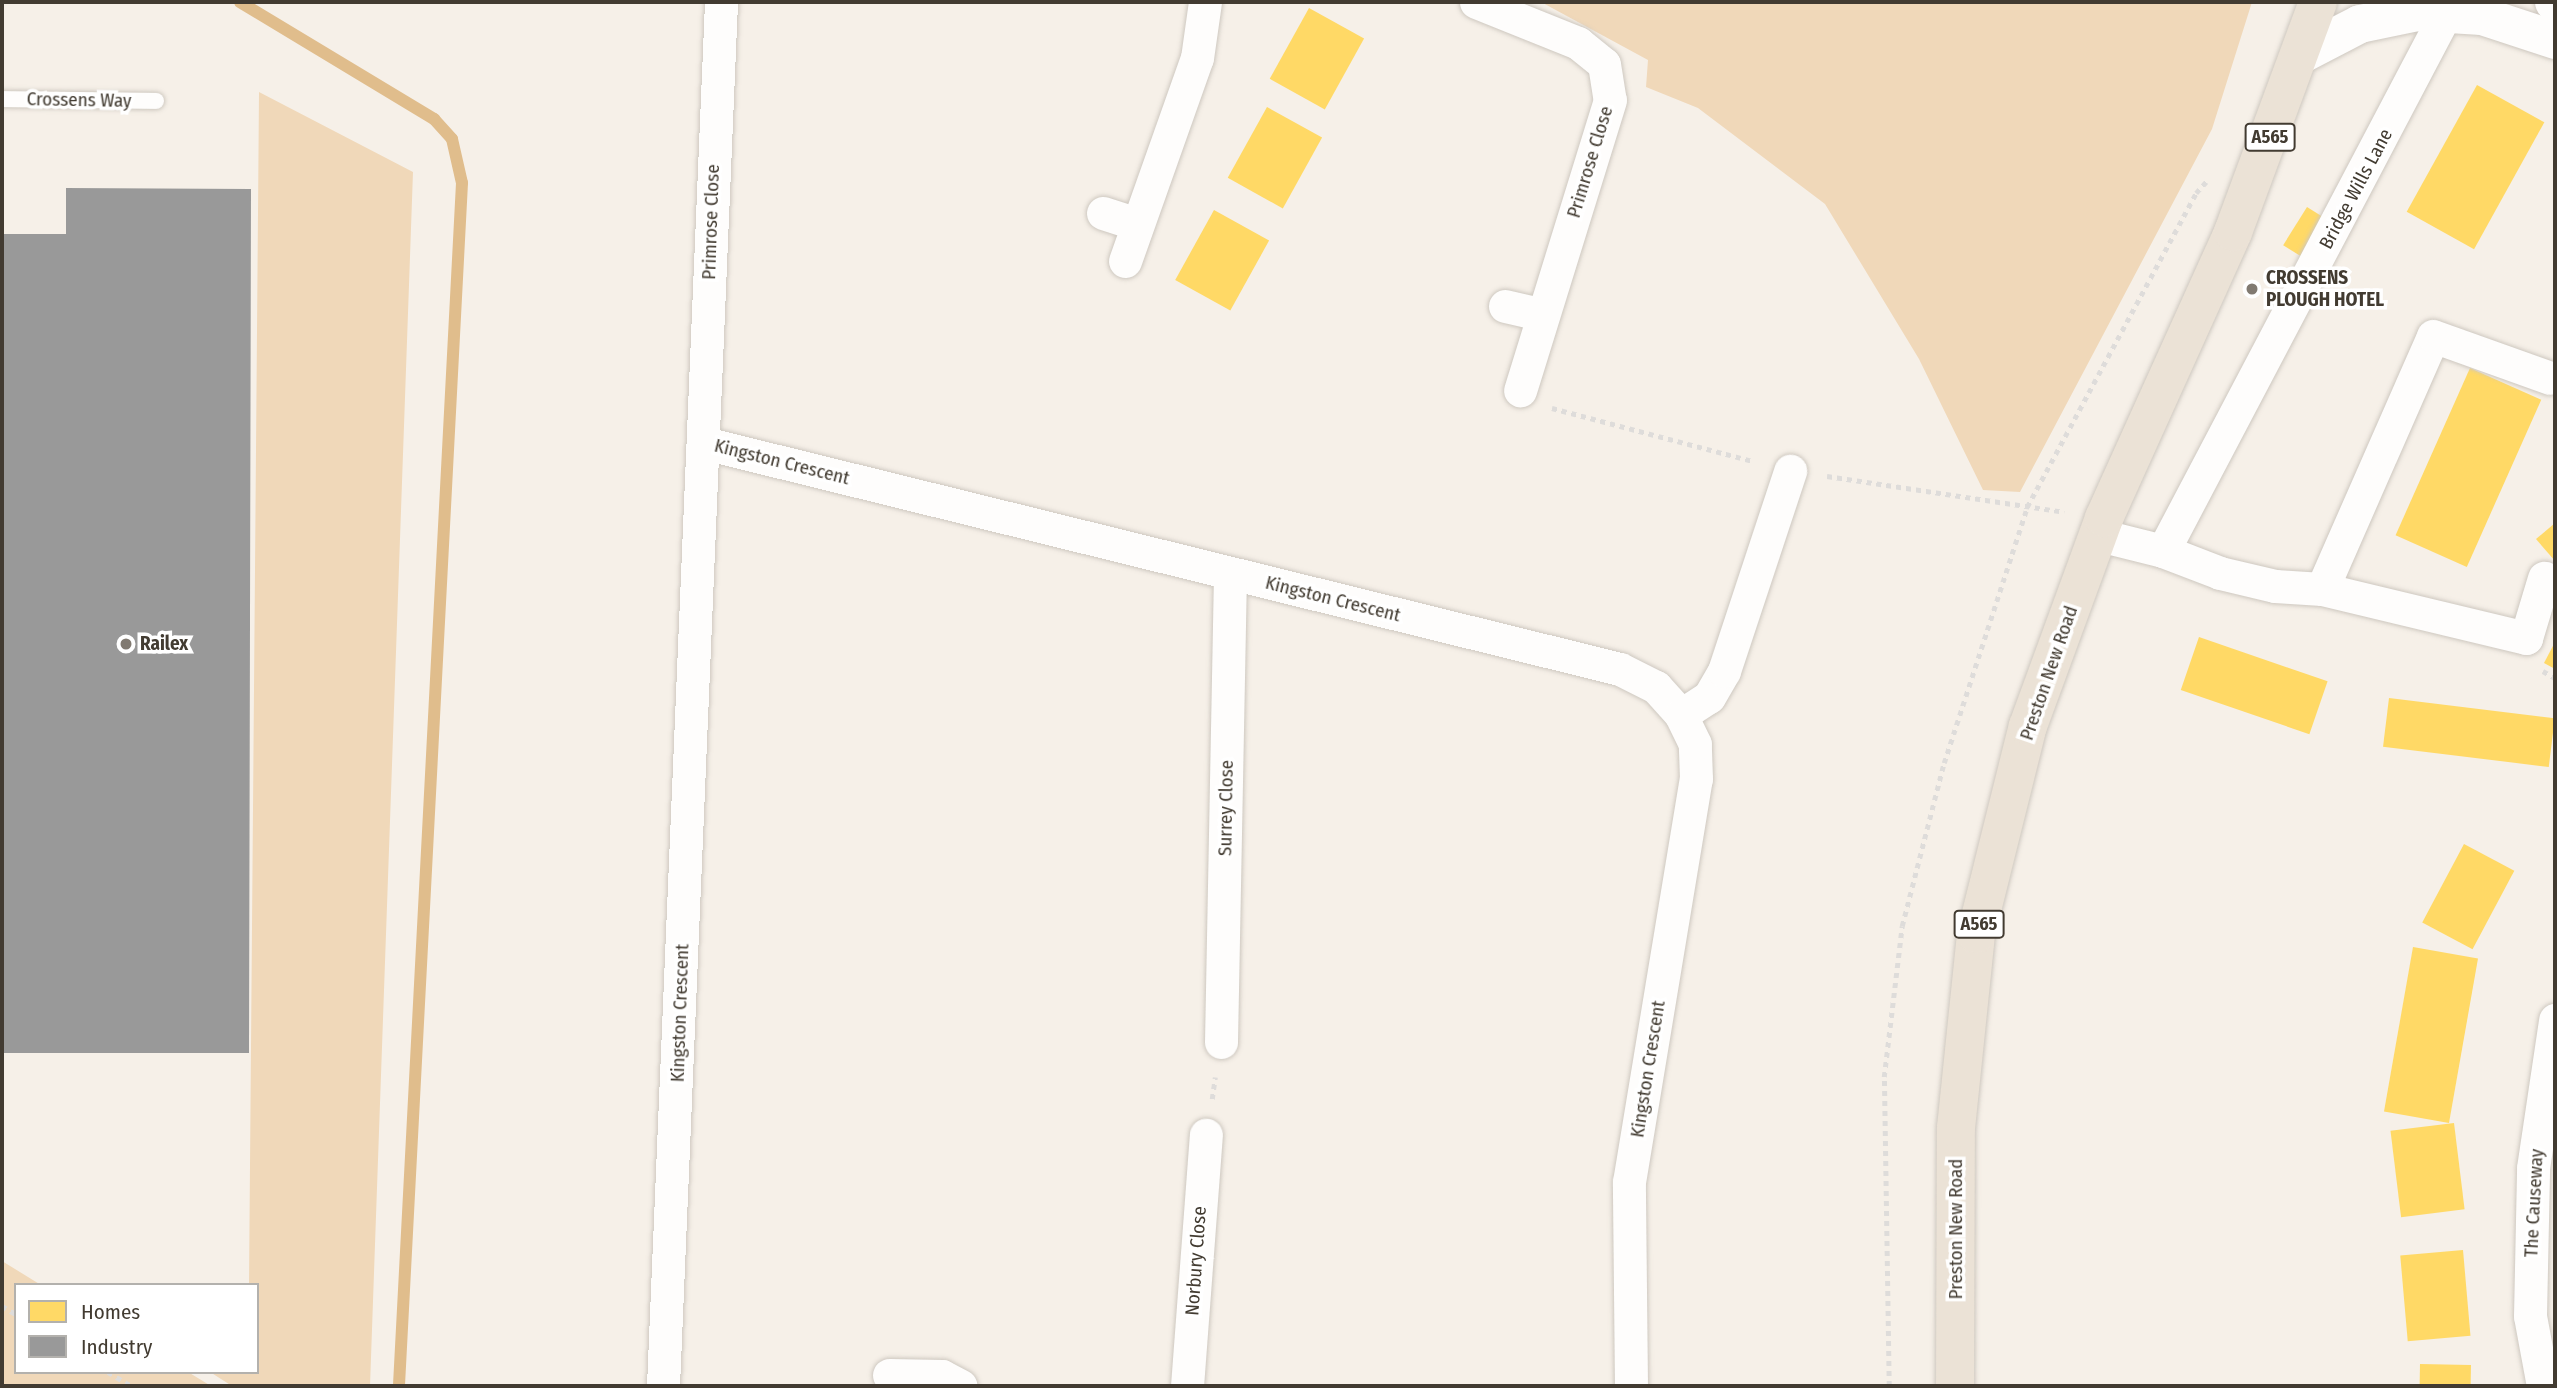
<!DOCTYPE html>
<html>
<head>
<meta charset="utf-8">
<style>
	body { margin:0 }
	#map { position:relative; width:2557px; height:1388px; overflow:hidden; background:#f6f0e8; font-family:"Fira Sans Condensed",sans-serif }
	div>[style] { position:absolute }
	.green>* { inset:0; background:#f0d8b9 }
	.homes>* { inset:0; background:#ffd966; transform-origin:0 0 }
	.industry>* { inset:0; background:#999 }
	.stream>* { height:12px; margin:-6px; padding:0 6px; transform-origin:6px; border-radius:6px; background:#e0bd8c }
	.path>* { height:4.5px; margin-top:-2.25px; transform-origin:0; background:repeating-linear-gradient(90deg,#dedcda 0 5px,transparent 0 10px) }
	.roads { filter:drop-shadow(0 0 2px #cec8c0) drop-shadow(0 0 2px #cec8c0) }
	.lane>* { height:16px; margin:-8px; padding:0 8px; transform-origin:8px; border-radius:8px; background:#fefdfc }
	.street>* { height:33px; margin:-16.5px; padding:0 16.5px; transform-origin:16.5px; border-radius:16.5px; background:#fefdfc }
	.secondary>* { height:38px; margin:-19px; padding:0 19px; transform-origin:19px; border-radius:19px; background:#fefdfc }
	.highway>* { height:38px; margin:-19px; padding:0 19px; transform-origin:19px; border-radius:19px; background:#ebe2d6 }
	.dots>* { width:19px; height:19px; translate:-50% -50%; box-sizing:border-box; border:4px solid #fff; border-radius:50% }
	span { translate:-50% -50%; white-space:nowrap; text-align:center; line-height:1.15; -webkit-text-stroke:7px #fff; paint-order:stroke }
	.shield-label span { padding:2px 5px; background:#fff; border:2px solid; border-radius:5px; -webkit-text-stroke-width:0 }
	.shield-label { font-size:18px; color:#423b31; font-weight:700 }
	.street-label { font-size:19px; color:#423b31 }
	.poi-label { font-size:19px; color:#423b31; font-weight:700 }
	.left { translate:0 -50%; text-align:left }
	.frame { position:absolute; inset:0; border:4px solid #423b31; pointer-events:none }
	.legend { position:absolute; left:14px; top:1283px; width:245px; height:91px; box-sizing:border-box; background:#fff; border:2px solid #b3b1ad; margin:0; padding:9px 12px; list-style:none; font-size:21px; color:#423b31 }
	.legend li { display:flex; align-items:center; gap:14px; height:35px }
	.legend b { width:35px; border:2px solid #b3b1ad }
</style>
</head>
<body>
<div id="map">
	<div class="green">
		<div style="clip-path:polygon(1541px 2px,2252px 2px,2212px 129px,2020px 492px,1983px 490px,1919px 359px,1825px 204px,1698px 108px,1646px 87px,1648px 60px)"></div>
		<div style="clip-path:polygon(259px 92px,413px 172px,370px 1386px,232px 1386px,210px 1372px,257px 1372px,257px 1285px,249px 1285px)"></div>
		<div style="clip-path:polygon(2px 1261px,41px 1285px,16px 1285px,16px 1372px,188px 1372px,211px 1386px,2px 1386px)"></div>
	</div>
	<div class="homes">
		<div style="left:1309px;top:8px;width:63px;height:81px;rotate:29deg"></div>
		<div style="left:2477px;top:85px;width:77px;height:145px;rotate:29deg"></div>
		<div style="left:1267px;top:107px;width:63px;height:81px;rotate:29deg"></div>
		<div style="left:2307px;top:207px;width:32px;height:45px;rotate:32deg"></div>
		<div style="left:1214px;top:210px;width:63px;height:80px;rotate:29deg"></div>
		<div style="left:2470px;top:368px;width:78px;height:183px;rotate:24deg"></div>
		<div style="clip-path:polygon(2555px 523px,2555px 561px,2536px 539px)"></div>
		<div style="left:2199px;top:637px;width:136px;height:56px;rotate:19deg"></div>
		<div style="clip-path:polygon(2555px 642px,2555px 669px,2544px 663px)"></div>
		<div style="left:2389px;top:698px;width:167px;height:49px;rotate:7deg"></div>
		<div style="left:2464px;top:844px;width:57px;height:89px;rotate:28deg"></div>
		<div style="left:2413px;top:947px;width:66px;height:167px;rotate:10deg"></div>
		<div style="left:2454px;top:1123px;width:87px;height:64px;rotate:83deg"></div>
		<div style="left:2463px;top:1250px;width:86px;height:63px;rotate:85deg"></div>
		<div style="left:2420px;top:1364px;width:51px;height:22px;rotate:1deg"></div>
	</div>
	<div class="industry">
		<div style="clip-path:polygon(66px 188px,251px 189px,249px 1053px,2px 1053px,2px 234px,66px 234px)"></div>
	</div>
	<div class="stream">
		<div style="left:240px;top:2px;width:227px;rotate:31.1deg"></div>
		<div style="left:434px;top:119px;width:27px;rotate:48deg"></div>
		<div style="left:452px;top:139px;width:45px;rotate:77.2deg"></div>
		<div style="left:462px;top:183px;width:1205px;rotate:93deg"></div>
	</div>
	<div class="path">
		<div style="left:1552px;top:408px;width:208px;rotate:14.8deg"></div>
		<div style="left:1827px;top:476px;width:240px;rotate:8.6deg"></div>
		<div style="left:2543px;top:671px;width:14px;rotate:30deg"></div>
		<div style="left:1212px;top:1099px;width:22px;rotate:-82deg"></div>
		<div style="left:2px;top:1306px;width:16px;rotate:30deg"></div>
		<div style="left:108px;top:1372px;width:27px;rotate:31deg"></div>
		<div style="left:1889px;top:1386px;width:309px;rotate:-90.9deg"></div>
		<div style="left:1884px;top:1077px;width:152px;rotate:-83.2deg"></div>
		<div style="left:1902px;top:926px;width:168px;rotate:-75.6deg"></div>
		<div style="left:1944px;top:763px;width:269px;rotate:-72deg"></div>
		<div style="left:2027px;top:507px;width:357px;rotate:-61.7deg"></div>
		<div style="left:2196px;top:193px;width:15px;rotate:-48deg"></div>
	</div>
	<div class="roads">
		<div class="lane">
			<div style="left:2px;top:99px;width:154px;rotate:0.7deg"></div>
		</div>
		<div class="street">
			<div style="left:1476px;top:2px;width:110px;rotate:21.9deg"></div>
			<div style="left:1578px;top:43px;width:33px;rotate:39deg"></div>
			<div style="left:1604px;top:64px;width:36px;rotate:81deg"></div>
			<div style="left:1610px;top:100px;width:304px;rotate:107.2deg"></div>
			<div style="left:1103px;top:213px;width:35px;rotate:18deg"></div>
			<div style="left:1125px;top:261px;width:215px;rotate:-70.5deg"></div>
			<div style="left:1197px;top:58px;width:57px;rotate:-81.9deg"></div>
			<div style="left:1505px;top:306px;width:39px;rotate:13deg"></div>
			<div style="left:704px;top:443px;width:943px;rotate:13.86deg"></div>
			<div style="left:1620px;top:669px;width:40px;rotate:26.6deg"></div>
			<div style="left:1656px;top:687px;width:38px;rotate:48deg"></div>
			<div style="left:2099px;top:535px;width:66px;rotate:14deg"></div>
			<div style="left:2163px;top:551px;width:61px;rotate:21.1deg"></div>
			<div style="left:2220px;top:573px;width:57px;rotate:13.3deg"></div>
			<div style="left:2275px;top:586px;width:47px;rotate:3.7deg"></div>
			<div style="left:2322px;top:589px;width:210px;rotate:13.5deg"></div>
			<div style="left:2526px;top:638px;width:63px;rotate:-73.3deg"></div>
			<div style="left:2163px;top:551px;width:610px;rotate:-62.26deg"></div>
			<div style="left:2322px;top:589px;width:276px;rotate:-66.3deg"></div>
			<div style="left:2433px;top:336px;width:124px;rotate:19.7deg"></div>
			<div style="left:1221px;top:1042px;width:468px;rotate:-88.9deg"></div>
			<div style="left:889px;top:1375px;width:53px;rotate:1.1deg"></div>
			<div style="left:942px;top:1376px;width:21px;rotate:28deg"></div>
			<div style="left:663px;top:1386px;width:1385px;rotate:-87.6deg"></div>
			<div style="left:1187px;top:1386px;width:252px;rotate:-85.7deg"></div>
			<div style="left:1631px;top:1386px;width:204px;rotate:-90.6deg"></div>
			<div style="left:1629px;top:1182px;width:409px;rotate:-80.6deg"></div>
			<div style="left:1696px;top:779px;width:35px;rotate:-92deg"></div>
			<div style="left:1695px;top:744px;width:32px;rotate:-116deg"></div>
			<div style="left:1681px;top:715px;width:33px;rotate:-33deg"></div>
			<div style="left:1709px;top:697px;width:30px;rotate:-60deg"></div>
			<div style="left:1724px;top:671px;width:211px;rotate:-71.7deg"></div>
			<div style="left:2543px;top:1386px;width:71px;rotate:-100.5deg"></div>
			<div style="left:2530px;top:1316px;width:148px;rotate:-88.8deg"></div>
			<div style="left:2533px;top:1168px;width:150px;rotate:-81.5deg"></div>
		</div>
		<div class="secondary">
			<div style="left:2554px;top:2px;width:1px;rotate:45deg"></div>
			<div style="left:2302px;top:54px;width:65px;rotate:-27.3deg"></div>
			<div style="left:2360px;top:24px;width:58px;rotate:-11.9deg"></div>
			<div style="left:2417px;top:12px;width:65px;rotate:3.5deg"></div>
			<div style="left:2482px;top:16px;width:77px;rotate:18.2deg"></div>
		</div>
		<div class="highway">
			<div style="left:1955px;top:1386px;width:258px;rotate:-89.8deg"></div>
			<div style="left:1956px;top:1128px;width:195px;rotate:-84.1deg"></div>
			<div style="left:1976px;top:934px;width:214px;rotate:-76deg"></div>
			<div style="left:2028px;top:726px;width:221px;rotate:-69.9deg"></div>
			<div style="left:2104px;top:518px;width:314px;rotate:-65.7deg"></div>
			<div style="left:2233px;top:232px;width:245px;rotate:-69.7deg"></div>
		</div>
	</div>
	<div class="dots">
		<div style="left:2252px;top:289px;background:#817a71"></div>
		<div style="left:126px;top:644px;background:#817a71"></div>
	</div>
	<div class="shield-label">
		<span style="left:2270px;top:137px">A565</span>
		<span style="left:1979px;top:924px">A565</span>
	</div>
	<div class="street-label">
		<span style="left:79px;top:100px;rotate:1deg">Crossens Way</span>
		<span style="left:1590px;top:162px;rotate:-73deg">Primrose Close</span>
		<span style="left:2356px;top:189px;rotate:-62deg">Bridge Wills Lane</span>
		<span style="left:711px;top:222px;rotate:-88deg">Primrose Close</span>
		<span style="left:782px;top:462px;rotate:14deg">Kingston Crescent</span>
		<span style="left:1333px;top:599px;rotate:14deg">Kingston Crescent</span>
		<span style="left:2049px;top:673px;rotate:-71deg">Preston New Road</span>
		<span style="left:1226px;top:808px;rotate:-89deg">Surrey Close</span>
		<span style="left:680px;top:1013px;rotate:-88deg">Kingston Crescent</span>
		<span style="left:1648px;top:1069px;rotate:-81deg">Kingston Crescent</span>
		<span style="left:2534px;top:1203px;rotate:-87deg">The Causeway</span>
		<span style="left:1956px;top:1229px;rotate:-90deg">Preston New Road</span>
		<span style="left:1196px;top:1261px;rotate:-86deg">Norbury Close</span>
	</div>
	<div class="poi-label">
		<span class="left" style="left:2266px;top:289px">CROSSENS<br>PLOUGH HOTEL</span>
		<span class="left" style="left:140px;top:644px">Railex</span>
	</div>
	<div class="frame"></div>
	<ul class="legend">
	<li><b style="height:19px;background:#ffd966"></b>Homes</li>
	<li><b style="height:19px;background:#999"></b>Industry</li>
	</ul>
</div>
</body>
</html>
